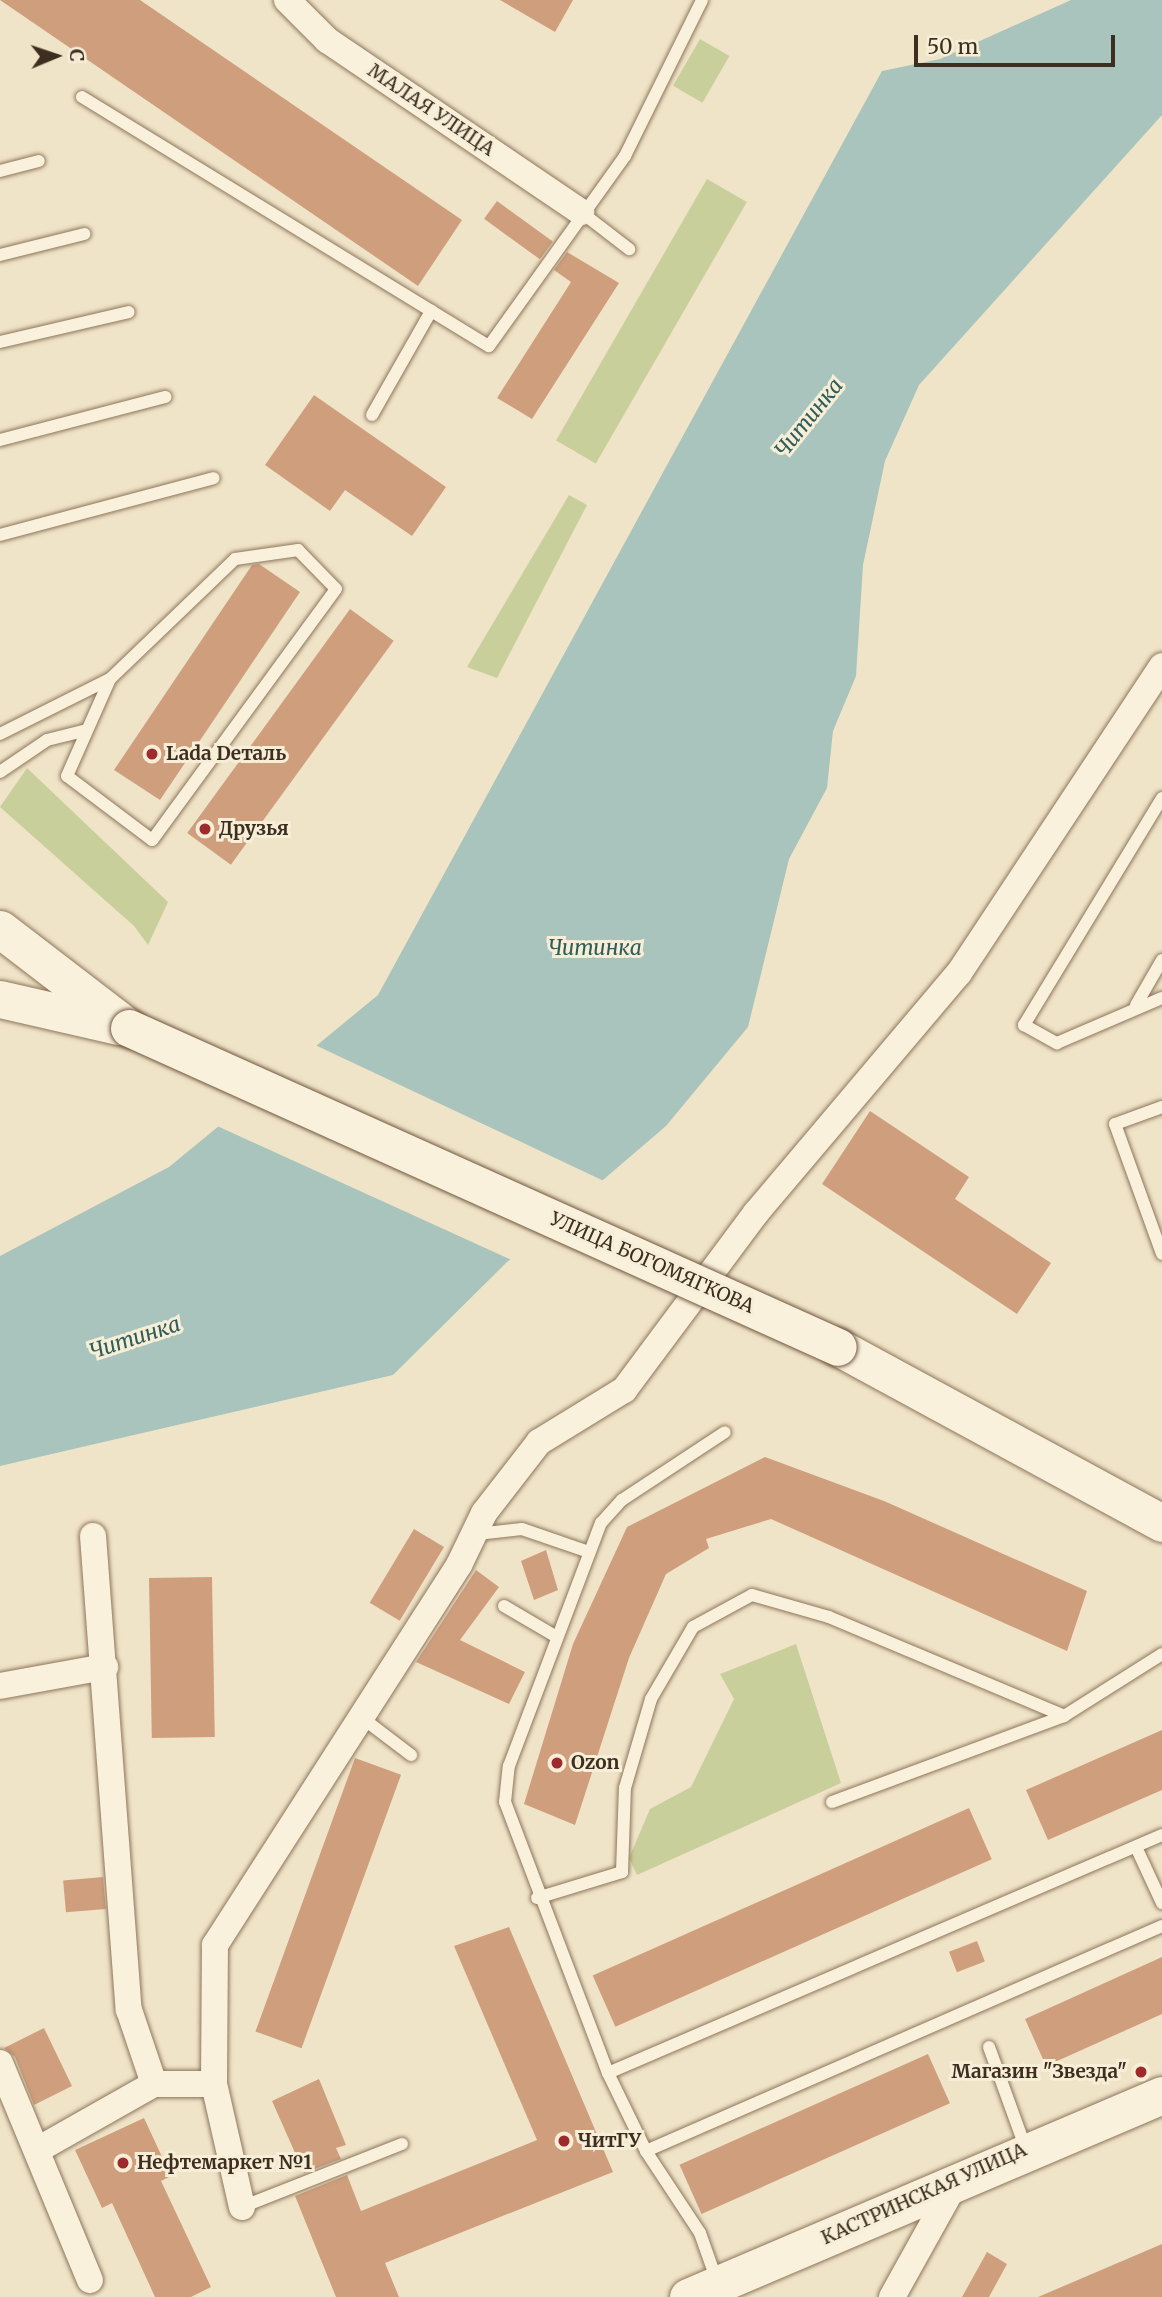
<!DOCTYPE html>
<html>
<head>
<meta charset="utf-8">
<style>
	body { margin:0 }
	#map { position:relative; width:1162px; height:2297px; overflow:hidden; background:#f0e4c8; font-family:Merriweather,serif }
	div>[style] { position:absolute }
	.green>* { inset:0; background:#c9cf9b; transform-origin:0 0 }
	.water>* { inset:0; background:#a9c4bc }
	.pier>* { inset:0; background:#f0e4c8 }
	.building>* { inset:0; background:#cf9f7d; transform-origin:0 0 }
	.roads { filter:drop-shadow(0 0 2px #8d765c) drop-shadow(0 0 2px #8d765c) }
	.lane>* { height:12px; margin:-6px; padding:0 6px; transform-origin:6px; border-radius:6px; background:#faf1dc }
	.street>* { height:26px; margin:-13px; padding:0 13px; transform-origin:13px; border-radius:13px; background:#faf1dc }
	.secondary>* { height:37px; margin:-18.5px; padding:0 18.5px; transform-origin:18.5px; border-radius:18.5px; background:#faf1dc }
	.bridges { filter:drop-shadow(0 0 2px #6f573f) drop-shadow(0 0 2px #6f573f) }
	.secondary-bridge>* { height:37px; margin:-18.5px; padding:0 18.5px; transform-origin:18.5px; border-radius:18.5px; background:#faf1dc }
	.dots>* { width:19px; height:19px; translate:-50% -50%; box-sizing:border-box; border:4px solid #f7eed8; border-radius:50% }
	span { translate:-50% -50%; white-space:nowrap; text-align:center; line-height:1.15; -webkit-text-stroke:6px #f7eed8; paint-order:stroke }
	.street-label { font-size:19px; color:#3d2e20 }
	.poi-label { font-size:19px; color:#3d2e20; font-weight:700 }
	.left { translate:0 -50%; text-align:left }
	.right { translate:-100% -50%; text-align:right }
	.water-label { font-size:21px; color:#2f5d5a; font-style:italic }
	.north { position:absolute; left:21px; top:21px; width:70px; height:70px; -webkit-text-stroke:5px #f7eed8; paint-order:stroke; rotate:88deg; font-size:19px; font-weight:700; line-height:28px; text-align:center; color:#3d2e20 }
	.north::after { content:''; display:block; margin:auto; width:24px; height:32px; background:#3d2e20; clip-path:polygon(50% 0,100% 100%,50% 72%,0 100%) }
	.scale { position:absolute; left:914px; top:35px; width:201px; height:32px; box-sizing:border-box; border:4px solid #3d2e20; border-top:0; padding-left:9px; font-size:21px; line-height:24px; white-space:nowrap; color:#3d2e20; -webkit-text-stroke:5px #f7eed8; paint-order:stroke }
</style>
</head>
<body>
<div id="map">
	<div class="green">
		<div style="left:700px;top:39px;width:34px;height:54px;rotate:30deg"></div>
		<div style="left:707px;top:179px;width:46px;height:302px;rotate:30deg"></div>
		<div style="clip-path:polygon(569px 495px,587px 505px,497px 678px,467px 667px)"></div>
		<div style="clip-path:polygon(27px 768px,168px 902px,148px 945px,134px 926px,0 807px)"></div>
		<div style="clip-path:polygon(796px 1644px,841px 1783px,637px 1875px,629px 1858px,650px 1809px,691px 1787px,734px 1699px,720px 1674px)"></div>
	</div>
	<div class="water">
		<div style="clip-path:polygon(1071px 0,1162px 0,1162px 115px,919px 385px,885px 461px,863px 565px,856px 676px,833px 731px,827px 788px,789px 859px,748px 1027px,666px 1126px,507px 1262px,393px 1375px,0 1466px,0 1256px,169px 1167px,378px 995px,882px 71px,940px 59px)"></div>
	</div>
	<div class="pier">
		<div style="clip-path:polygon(313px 1044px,606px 1182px,514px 1261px,215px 1125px)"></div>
	</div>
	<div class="building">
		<div style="clip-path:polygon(0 0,140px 0,462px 220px,418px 286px)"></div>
		<div style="clip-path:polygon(500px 0,573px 0,555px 32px)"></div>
		<div style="left:497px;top:201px;width:69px;height:22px;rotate:36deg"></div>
		<div style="clip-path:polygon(567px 252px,619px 283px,532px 419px,497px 398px,571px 282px,554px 270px)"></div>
		<div style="clip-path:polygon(314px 395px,446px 487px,412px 536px,345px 490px,330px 511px,265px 465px)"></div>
		<div style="clip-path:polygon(259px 564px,300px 592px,160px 800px,114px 770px,252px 565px)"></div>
		<div style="left:350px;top:609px;width:54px;height:277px;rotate:36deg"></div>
		<div style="clip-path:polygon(870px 1111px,969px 1177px,955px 1199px,1051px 1263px,1017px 1314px,822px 1184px)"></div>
		<div style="clip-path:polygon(765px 1457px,884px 1501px,1087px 1591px,1067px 1651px,771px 1519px,706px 1539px,709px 1548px,666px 1574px,629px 1658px,575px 1825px,524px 1804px,573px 1644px,627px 1527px)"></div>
		<div style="left:414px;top:1529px;width:35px;height:86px;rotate:31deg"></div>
		<div style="clip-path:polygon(546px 1550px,558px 1590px,534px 1600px,521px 1561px)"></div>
		<div style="clip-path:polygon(476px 1570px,499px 1587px,460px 1640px,525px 1672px,509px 1704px,416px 1662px)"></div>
		<div style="left:212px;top:1577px;width:160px;height:63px;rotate:89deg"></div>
		<div style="clip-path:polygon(1162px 1730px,1162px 1790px,1048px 1840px,1026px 1790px)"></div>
		<div style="left:355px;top:1758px;width:49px;height:291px;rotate:20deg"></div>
		<div style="left:969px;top:1808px;width:56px;height:412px;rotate:66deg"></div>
		<div style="left:103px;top:1877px;width:32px;height:40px;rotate:85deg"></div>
		<div style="clip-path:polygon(509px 1927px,613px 2172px,385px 2263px,399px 2297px,336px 2297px,295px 2196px,347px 2175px,361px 2211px,537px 2140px,454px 1946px)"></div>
		<div style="left:977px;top:1941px;width:22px;height:30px;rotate:69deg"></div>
		<div style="clip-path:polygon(1162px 1957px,1162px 2014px,1046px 2066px,1025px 2019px)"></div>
		<div style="clip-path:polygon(44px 2028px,72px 2086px,34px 2105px,15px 2057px,4px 2048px)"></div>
		<div style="left:928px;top:2054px;width:54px;height:272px;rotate:66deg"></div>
		<div style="clip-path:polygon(319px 2079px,346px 2145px,336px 2148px,341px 2159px,304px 2173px,272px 2101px)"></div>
		<div style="clip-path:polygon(144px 2118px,171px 2176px,161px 2181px,211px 2287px,191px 2297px,155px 2297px,112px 2203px,102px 2208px,75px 2150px)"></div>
		<div style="clip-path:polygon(1162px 2244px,1162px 2297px,1038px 2297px)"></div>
		<div style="clip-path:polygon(987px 2252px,1007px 2264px,989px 2297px,962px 2297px)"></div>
	</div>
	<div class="roads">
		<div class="lane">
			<div style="left:82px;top:97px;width:477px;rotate:31.5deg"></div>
			<div style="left:489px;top:346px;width:234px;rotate:-54.4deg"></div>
			<div style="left:625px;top:156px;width:174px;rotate:-63.7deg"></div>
			<div style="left:0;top:171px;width:40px;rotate:-14.4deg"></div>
			<div style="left:581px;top:212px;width:61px;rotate:37.6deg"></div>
			<div style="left:0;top:255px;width:87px;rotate:-14deg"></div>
			<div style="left:0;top:342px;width:132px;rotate:-13.1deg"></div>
			<div style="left:372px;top:415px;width:120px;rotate:-60.4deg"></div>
			<div style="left:0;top:440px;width:171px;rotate:-14.6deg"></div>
			<div style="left:0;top:535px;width:221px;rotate:-14.9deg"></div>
			<div style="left:0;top:734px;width:123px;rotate:-26.6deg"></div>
			<div style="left:110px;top:679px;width:173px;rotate:-43.8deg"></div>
			<div style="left:235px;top:559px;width:64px;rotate:-8.1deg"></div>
			<div style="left:298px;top:550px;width:54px;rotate:45.7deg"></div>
			<div style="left:336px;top:589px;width:311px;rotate:126.2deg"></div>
			<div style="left:152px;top:840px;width:106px;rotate:-143deg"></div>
			<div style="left:67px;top:776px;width:106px;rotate:-66.1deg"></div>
			<div style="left:0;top:772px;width:57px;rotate:-34.2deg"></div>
			<div style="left:47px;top:740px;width:41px;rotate:-14deg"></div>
			<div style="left:1162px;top:798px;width:266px;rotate:121.3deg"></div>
			<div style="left:1024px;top:1025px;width:38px;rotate:29deg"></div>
			<div style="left:1057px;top:1043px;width:114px;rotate:-23.2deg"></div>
			<div style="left:1136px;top:1005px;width:52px;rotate:-60deg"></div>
			<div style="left:1162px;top:1107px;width:50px;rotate:160.1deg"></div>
			<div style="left:1115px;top:1124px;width:138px;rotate:70.1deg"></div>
			<div style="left:477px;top:1534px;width:45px;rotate:-6.3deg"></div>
			<div style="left:522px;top:1529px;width:68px;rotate:19deg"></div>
			<div style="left:504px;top:1606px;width:59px;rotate:30.5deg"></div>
			<div style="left:361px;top:1717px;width:63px;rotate:37.2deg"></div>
			<div style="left:832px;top:1802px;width:247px;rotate:-20.3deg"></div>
			<div style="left:1064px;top:1716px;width:116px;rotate:-32.3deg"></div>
			<div style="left:1136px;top:1847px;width:62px;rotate:65.1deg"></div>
			<div style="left:537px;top:1898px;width:89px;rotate:-17deg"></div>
			<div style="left:622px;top:1872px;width:84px;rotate:-88deg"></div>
			<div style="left:625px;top:1788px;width:93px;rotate:-73.7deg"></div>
			<div style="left:651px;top:1699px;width:83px;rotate:-59.7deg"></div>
			<div style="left:693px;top:1627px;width:67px;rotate:-28.5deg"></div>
			<div style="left:752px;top:1595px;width:80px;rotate:15.9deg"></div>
			<div style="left:829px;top:1617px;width:255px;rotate:22.8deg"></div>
			<div style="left:989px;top:2047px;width:109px;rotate:70.1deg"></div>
			<div style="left:608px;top:2073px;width:603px;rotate:-23.25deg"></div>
			<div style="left:646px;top:2151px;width:563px;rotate:-23.56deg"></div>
			<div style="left:242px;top:2207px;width:172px;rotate:-21.5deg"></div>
			<div style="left:717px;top:2281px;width:51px;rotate:-109.5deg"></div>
			<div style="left:700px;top:2233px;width:98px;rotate:-123.4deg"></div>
			<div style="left:646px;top:2151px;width:87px;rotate:-116deg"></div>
			<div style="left:608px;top:2073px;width:290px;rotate:-110.8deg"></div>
			<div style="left:505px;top:1802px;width:36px;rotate:-84deg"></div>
			<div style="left:509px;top:1766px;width:260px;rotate:-69.3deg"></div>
			<div style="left:601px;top:1523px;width:31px;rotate:-48deg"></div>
			<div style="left:622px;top:1500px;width:123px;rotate:-33.4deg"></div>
		</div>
		<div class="street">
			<div style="left:287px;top:0;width:57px;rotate:45deg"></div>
			<div style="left:327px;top:40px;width:307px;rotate:34.1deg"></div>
			<div style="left:93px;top:1536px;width:475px;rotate:85.7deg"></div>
			<div style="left:129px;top:2010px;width:78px;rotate:71.3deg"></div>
			<div style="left:0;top:1686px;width:107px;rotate:-10.3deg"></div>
			<div style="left:0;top:2063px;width:235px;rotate:67.5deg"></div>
			<div style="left:39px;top:2149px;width:132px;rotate:-29.5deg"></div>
			<div style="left:154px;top:2084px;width:60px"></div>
			<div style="left:242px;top:2207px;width:126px;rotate:-102.8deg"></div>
			<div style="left:214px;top:2084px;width:139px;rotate:-89.6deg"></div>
			<div style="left:215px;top:1945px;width:452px;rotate:-57.3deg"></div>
			<div style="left:459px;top:1565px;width:58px;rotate:-64.3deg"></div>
			<div style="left:484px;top:1513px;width:90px;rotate:-52.2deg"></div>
			<div style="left:539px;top:1442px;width:100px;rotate:-31.5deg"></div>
			<div style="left:624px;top:1390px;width:221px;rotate:-53.3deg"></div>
			<div style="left:756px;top:1213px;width:314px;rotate:-49.8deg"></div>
			<div style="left:959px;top:973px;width:368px;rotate:-56.5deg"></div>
			<div style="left:892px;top:2297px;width:134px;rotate:-60.9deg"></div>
		</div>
		<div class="secondary">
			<div style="left:0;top:929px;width:163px;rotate:37.5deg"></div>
			<div style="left:0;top:999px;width:121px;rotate:12.9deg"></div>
			<div style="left:838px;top:1347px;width:369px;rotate:28.5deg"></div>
			<div style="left:688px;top:2297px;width:515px;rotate:-23.08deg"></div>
		</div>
	</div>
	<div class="bridges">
		<div class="secondary-bridge">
			<div style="left:129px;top:1028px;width:777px;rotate:24.22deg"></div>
		</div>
	</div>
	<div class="dots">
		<div style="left:152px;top:754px;background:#9e2a2b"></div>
		<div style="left:205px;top:829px;background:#9e2a2b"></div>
		<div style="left:557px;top:1763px;background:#9e2a2b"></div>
		<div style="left:1141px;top:2072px;background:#9e2a2b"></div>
		<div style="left:564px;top:2141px;background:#9e2a2b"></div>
		<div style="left:123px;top:2163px;background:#9e2a2b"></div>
	</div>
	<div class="street-label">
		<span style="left:431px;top:110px;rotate:34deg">МАЛАЯ УЛИЦА</span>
		<span style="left:652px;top:1263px;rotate:24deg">УЛИЦА БОГОМЯГКОВА</span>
		<span style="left:924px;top:2194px;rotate:-24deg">КАСТРИНСКАЯ УЛИЦА</span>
	</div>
	<div class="poi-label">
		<span class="left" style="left:166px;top:754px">Lada Dеталь</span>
		<span class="left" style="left:219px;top:829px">Друзья</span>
		<span class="left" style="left:571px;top:1763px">Ozon</span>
		<span class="right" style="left:1127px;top:2072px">Магазин "Звезда"</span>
		<span class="left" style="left:578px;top:2141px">ЧитГУ</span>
		<span class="left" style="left:137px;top:2163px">Нефтемаркет №1</span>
	</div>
	<div class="water-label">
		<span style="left:809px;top:418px;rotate:-51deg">Читинка</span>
		<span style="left:595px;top:948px">Читинка</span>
		<span style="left:135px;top:1338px;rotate:-18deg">Читинка</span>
	</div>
	<div class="north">С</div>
	<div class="scale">50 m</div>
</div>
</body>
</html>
